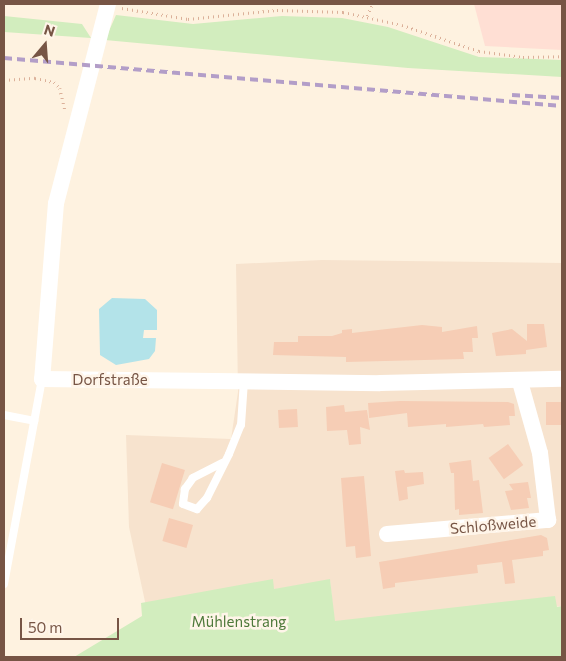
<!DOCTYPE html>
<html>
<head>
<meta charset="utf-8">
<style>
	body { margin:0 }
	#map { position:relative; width:566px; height:661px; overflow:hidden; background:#fef2e0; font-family:Commissioner,sans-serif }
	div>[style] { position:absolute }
	.residential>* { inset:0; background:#f7e3ce }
	.commercial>* { inset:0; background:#ffdfd4 }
	.green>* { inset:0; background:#d2edbe }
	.water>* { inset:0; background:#b3e3e9 }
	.building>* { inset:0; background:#f6cdb5; transform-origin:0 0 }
	.path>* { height:2.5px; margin-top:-1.25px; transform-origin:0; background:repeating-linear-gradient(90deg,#dbb099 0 1px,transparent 0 5px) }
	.lane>* { height:8px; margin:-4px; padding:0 4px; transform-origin:4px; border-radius:4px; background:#fff }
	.street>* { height:16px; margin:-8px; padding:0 8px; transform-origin:8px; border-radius:8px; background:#fff }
	.rail>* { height:4px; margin-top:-2px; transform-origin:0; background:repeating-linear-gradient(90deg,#b39ec8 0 8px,transparent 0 13px) }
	span { translate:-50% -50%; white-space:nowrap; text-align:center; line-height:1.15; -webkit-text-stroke:5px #fff5e9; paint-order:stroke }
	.street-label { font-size:15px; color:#775545 }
	.park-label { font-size:15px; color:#4e793a }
	.frame { position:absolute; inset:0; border:5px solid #775545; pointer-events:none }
	.north { position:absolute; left:20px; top:20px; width:50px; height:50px; -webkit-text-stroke:4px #fff5e9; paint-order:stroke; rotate:18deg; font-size:14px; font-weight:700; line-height:20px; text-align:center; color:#775545 }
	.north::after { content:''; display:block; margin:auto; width:18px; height:22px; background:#775545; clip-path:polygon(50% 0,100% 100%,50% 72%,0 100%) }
	.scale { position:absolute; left:20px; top:618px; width:99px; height:22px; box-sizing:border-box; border:2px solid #775545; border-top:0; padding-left:6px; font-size:15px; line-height:18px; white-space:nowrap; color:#775545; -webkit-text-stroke:4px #fff5e9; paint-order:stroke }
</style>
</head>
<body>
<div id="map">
	<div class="residential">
		<div style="clip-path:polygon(322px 260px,562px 263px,562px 606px,335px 629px,330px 580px,147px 611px,129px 527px,126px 435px,231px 439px,238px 392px,236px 264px)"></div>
	</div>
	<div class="commercial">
		<div style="clip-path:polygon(474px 4px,562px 4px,562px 50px,485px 46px)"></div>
	</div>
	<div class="green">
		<div style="clip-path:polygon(116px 15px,193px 24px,282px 16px,342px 18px,388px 27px,479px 57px,562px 60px,562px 77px,408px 68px,105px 40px)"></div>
		<div style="clip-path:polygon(4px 16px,82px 24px,91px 38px,4px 32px)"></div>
		<div style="clip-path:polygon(273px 579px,274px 589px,330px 579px,335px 621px,555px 596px,557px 607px,562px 606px,562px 657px,74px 657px,142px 616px,141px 603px)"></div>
	</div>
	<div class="water">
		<div style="clip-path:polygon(112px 298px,145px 299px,157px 310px,157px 330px,144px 330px,143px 338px,156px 338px,155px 351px,149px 359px,116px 365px,100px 355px,99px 309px)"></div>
	</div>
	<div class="building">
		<div style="clip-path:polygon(527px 324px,544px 324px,547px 347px,526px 350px,526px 354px,496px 356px,492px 333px,512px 329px,527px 341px)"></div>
		<div style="clip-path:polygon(422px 325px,442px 327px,442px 332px,477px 326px,478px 338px,472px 338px,473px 352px,463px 352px,464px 359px,346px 362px,346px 357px,273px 355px,274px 342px,298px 342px,298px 336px,332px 336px,342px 333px,342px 330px,352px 329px,352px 333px)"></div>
		<div style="clip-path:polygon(400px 401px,508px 402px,514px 404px,515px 416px,509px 416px,510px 425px,484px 427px,483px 424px,446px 427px,446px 424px,408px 427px,407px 413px,369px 418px,368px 403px)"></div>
		<div style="left:562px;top:402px;width:23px;height:16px;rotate:90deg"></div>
		<div style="clip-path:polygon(344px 405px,345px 412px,367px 410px,370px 430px,360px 427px,361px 444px,349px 445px,347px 430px,327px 431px,326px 407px)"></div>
		<div style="left:297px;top:409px;width:18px;height:19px;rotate:87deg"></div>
		<div style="left:508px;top:444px;width:26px;height:24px;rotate:54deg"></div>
		<div style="clip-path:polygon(471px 460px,473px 481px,479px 480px,483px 513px,459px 515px,459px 509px,455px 510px,454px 473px,451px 473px,449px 463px)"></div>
		<div style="left:162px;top:463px;width:24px;height:41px;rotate:17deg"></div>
		<div style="clip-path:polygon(404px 470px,405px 473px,423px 472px,424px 484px,407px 487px,408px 499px,399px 501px,395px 471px)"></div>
		<div style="clip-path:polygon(364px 476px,371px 556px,356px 558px,355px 546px,346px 547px,341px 478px)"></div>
		<div style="clip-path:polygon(528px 482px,531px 498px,527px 498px,529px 508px,511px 510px,505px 491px,513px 490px,509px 484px)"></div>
		<div style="left:169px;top:518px;width:25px;height:24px;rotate:16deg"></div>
		<div style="clip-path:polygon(541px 535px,547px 538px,549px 550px,543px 551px,543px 556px,512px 560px,515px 583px,505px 584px,502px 562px,477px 565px,478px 573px,395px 583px,395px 587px,383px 589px,379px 562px)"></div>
	</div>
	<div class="path">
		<div style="left:122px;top:8px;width:67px;rotate:9.5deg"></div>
		<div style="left:188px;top:19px;width:89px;rotate:-5.8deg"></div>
		<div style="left:277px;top:10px;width:66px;rotate:1.7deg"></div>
		<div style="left:343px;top:12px;width:60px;rotate:12.4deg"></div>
		<div style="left:402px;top:25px;width:81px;rotate:18.7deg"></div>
		<div style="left:479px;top:51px;width:44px;rotate:7.8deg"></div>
		<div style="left:523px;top:57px;width:39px;rotate:-1deg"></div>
		<div style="left:367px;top:16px;width:13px;rotate:-67deg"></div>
		<div style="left:4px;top:80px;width:31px;rotate:-4deg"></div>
		<div style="left:35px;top:78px;width:19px;rotate:12deg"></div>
		<div style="left:54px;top:82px;width:8px;rotate:45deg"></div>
		<div style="left:60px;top:88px;width:22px;rotate:77deg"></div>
	</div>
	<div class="lane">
		<div style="left:4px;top:415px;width:31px;rotate:11deg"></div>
		<div style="left:222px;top:463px;width:33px;rotate:153deg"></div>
		<div style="left:193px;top:478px;width:14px;rotate:126deg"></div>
		<div style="left:185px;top:489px;width:15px;rotate:98deg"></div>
		<div style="left:183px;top:504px;width:15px;rotate:20deg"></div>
		<div style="left:197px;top:509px;width:15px;rotate:-48deg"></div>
		<div style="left:207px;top:498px;width:49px;rotate:-63.4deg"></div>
		<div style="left:229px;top:454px;width:31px;rotate:-68deg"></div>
		<div style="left:241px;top:425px;width:44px;rotate:-86.1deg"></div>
		<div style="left:4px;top:584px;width:208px;rotate:-79.5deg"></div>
	</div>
	<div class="street">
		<div style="left:108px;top:4px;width:206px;rotate:104.6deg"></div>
		<div style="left:56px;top:203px;width:177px;rotate:94.5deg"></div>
		<div style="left:42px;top:379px;width:338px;rotate:0.7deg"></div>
		<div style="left:380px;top:383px;width:182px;rotate:-1.3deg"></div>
		<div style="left:387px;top:534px;width:162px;rotate:-5deg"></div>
		<div style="left:548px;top:520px;width:67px;rotate:-96.8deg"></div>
		<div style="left:540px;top:453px;width:74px;rotate:-105.7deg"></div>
	</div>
	<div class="rail">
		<div style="left:4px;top:58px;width:560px;rotate:4.92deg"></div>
		<div style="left:512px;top:95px;width:50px;rotate:3.4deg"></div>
	</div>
	<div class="street-label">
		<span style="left:110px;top:380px">Dorfstraße</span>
		<span style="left:493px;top:525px;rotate:-5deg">Schloßweide</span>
	</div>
	<div class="park-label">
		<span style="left:239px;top:622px">Mühlenstrang</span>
	</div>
	<div class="frame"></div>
	<div class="north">N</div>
	<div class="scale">50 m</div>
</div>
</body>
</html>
